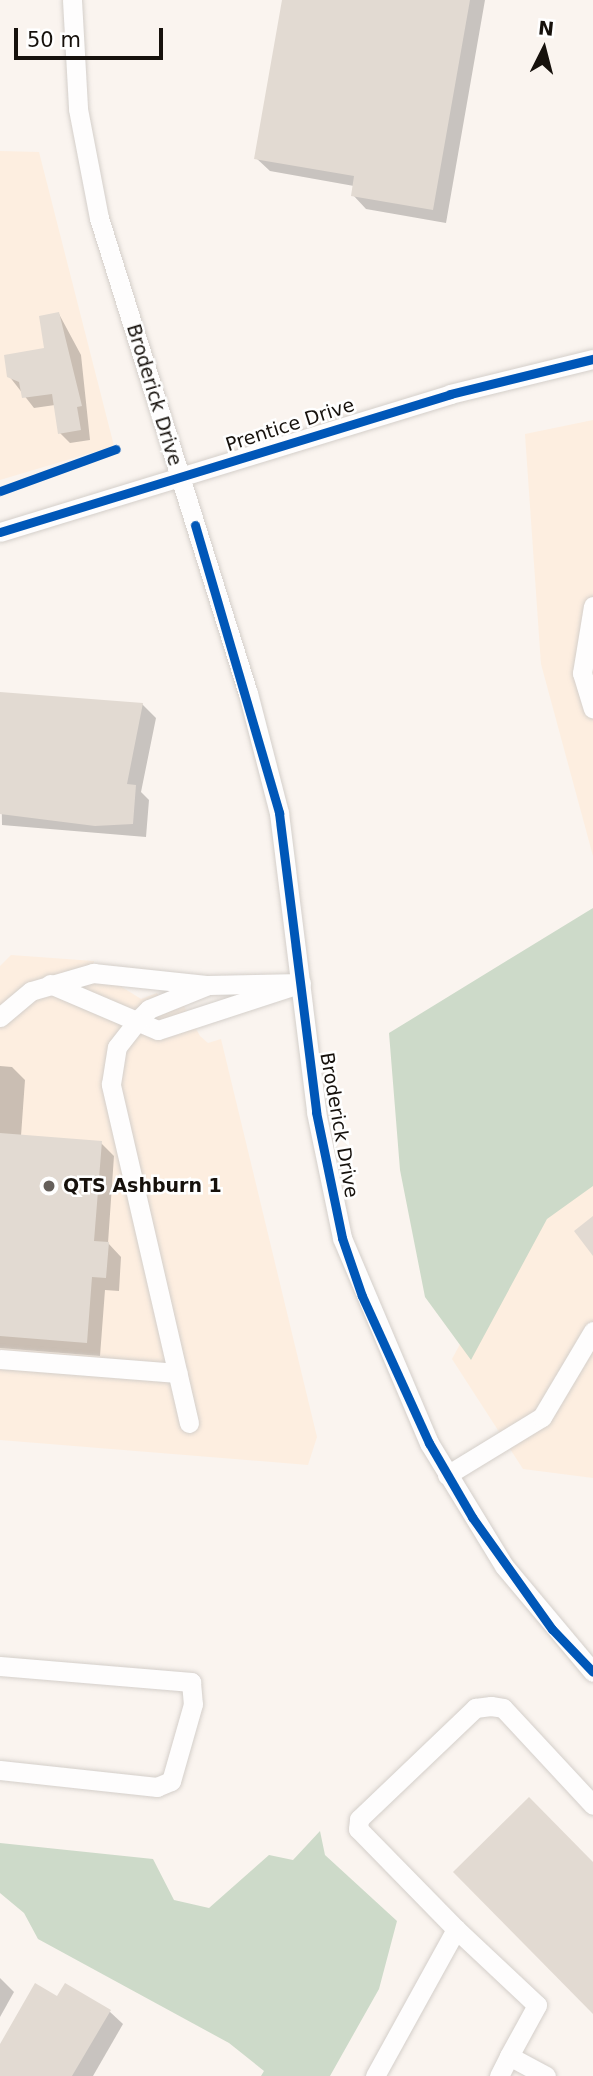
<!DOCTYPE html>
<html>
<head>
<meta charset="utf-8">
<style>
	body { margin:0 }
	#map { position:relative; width:593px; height:2076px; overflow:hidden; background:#faf4ef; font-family:"DejaVu Sans",sans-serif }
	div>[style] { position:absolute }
	.built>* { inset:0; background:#fdeee0 }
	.forest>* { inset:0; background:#cddac9 }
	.shadow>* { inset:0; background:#0003 }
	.building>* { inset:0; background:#e2dad2 }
	.roads { filter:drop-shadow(0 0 2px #d4cfca) drop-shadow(0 0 2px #d4cfca) }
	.minor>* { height:19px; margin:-9.5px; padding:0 9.5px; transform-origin:9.5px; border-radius:9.5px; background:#fefdfd }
	.cycleway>* { height:9px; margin:-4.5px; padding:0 4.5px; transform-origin:4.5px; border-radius:4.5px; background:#0057b8 }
	.dots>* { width:19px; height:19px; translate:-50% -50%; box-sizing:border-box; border:4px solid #fff; border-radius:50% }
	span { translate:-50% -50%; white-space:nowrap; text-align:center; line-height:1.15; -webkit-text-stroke:5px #fff; paint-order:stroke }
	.street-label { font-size:19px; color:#16110c }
	.poi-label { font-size:19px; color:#16110c; font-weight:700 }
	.left { translate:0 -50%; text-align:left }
	.north { position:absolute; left:509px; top:14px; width:70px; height:70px; -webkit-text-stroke:5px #fff; paint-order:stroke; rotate:6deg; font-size:19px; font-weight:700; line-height:28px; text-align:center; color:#16110c }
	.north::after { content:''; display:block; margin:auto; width:24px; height:32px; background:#16110c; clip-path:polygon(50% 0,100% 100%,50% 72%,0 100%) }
	.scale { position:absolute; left:14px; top:28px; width:149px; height:32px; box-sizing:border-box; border:4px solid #16110c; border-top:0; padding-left:9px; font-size:21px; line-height:24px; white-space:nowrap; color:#16110c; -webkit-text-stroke:5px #fff; paint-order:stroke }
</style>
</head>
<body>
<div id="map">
	<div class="built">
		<div style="clip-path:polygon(0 151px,39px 152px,114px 446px,0 480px)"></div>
		<div style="clip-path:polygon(593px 420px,593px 856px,541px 664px,525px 434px)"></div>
		<div style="clip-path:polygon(11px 955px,94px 961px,93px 981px,114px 982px,141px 999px,157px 993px,164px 1010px,183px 1004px,200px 1036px,208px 1043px,221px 1039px,317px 1437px,308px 1465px,0 1440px,0 966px)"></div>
		<div style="clip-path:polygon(593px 1161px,593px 1478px,523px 1469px,452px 1359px,530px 1215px)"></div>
	</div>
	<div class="forest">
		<div style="clip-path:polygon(593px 908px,593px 1186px,547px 1219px,471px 1360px,425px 1297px,400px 1170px,389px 1033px)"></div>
		<div style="clip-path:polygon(320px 1831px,325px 1855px,397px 1921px,379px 1989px,330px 2076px,261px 2076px,264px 2071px,229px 2043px,38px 1939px,24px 1913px,0 1893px,0 1843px,153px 1859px,174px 1900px,209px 1908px,269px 1855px,293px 1860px)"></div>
	</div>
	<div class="shadow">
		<div style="clip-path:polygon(284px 0,485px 0,446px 223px,366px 209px,353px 195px,354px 186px,270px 171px,256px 158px)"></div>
		<div style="clip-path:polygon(59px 314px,81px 355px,90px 440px,70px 443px,60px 433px,55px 405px,34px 408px,9px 376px,46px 349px)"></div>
		<div style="clip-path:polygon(0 694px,142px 704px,156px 718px,141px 792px,149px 800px,146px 837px,2px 825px)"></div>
		<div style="clip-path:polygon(0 1066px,12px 1067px,25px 1080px,21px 1136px,101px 1143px,114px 1156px,108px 1243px,121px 1257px,119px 1291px,105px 1290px,100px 1356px,0 1348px)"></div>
		<div style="clip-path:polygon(0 1978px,14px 1992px,0 2017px)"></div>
		<div style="clip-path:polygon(58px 1999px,109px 2011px,123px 2024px,93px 2076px,0 2076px,0 2047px)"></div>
	</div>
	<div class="building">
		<div style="clip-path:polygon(282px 0,470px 0,433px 210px,351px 196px,354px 176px,254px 159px)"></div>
		<div style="clip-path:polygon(59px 312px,82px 406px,77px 407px,81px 430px,58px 434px,52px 394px,22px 398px,19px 382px,7px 377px,4px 355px,44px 348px,39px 316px)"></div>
		<div style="clip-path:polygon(0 692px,143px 703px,127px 784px,136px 785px,133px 824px,95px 826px,0 814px)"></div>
		<div style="clip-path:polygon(0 1133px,102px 1141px,94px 1241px,109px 1242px,106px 1278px,92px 1277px,87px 1343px,0 1336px)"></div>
		<div style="clip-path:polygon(593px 1216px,593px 1256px,574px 1231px)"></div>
		<div style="clip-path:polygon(529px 1797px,593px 1862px,593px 2014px,453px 1872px)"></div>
		<div style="clip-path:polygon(35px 1983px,57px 1996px,65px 1983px,111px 2010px,72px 2076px,0 2076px,0 2044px)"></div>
	</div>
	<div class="roads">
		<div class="minor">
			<div style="left:72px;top:0;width:109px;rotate:86.8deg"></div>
			<div style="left:78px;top:109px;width:111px;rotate:79.1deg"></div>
			<div style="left:99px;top:218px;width:498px;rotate:72.6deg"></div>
			<div style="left:248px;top:693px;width:124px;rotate:75.5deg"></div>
			<div style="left:279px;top:813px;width:301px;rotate:82.9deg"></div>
			<div style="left:316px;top:1112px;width:129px;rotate:78.3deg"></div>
			<div style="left:342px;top:1238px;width:223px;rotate:67deg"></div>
			<div style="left:429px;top:1443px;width:144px;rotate:58.6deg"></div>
			<div style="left:504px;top:1566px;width:138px;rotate:50deg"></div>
			<div style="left:0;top:532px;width:471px;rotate:-17deg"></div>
			<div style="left:450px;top:394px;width:147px;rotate:-13.8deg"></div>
			<div style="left:593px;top:606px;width:68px;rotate:99.3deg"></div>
			<div style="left:582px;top:673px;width:37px;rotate:73deg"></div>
			<div style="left:50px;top:984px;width:117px;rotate:23.1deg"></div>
			<div style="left:158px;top:1030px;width:145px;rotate:-18.1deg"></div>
			<div style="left:0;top:1017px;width:40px;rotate:-40deg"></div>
			<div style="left:31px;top:991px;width:65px;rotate:-16.2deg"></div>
			<div style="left:93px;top:973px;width:116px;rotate:6deg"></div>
			<div style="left:208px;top:985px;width:93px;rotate:-1.2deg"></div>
			<div style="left:0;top:1359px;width:178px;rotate:4.5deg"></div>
			<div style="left:189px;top:1423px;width:348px;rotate:-103deg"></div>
			<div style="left:111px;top:1084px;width:37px;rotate:-81deg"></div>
			<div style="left:117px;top:1047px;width:33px;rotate:-52deg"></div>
			<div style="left:137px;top:1021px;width:17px;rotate:-45deg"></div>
			<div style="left:149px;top:1009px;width:64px;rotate:-22.1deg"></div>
			<div style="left:447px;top:1475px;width:111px;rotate:-31.4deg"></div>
			<div style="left:542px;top:1417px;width:100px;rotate:-59.3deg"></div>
			<div style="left:0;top:1666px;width:192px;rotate:4.8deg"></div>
			<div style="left:191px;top:1682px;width:22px;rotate:85deg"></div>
			<div style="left:193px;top:1704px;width:80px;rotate:105.9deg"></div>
			<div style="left:171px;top:1781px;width:15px;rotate:157deg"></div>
			<div style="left:157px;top:1787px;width:158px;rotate:-173.8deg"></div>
			<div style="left:456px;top:1929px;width:111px;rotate:43.2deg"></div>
			<div style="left:537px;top:2005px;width:58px;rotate:118.8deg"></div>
			<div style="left:375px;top:2076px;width:168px;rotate:-61.1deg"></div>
			<div style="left:456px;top:1929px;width:140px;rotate:-134.4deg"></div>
			<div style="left:358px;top:1829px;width:10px;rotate:-84deg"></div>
			<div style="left:359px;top:1819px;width:161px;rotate:-43.7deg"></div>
			<div style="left:475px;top:1708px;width:16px;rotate:-7deg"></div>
			<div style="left:491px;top:1706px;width:12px;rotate:9deg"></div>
			<div style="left:503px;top:1708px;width:132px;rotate:47.1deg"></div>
			<div style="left:499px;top:2076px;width:22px;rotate:-63deg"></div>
			<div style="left:509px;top:2056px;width:42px;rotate:28.4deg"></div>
		</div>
	</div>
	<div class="cycleway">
		<div style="left:0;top:491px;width:123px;rotate:-19.9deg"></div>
		<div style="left:195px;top:525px;width:300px;rotate:73.7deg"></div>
		<div style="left:279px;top:813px;width:301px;rotate:82.9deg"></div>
		<div style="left:316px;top:1112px;width:129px;rotate:78.3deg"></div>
		<div style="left:342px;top:1238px;width:61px;rotate:71deg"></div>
		<div style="left:362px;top:1296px;width:162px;rotate:65.5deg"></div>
		<div style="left:429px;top:1443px;width:86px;rotate:59.8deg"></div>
		<div style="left:472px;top:1517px;width:138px;rotate:54.5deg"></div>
		<div style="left:552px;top:1629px;width:59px;rotate:46.4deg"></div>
		<div style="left:0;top:532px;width:471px;rotate:-17deg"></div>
		<div style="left:450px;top:394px;width:147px;rotate:-13.8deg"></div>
	</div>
	<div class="dots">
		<div style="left:49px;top:1186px;background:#66605b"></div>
	</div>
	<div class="street-label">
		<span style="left:154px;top:395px;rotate:73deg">Broderick Drive</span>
		<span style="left:290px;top:425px;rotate:-18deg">Prentice Drive</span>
		<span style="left:339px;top:1125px;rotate:80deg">Broderick Drive</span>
	</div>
	<div class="poi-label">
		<span class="left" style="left:63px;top:1186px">QTS Ashburn 1</span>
	</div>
	<div class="north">N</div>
	<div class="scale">50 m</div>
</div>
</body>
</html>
